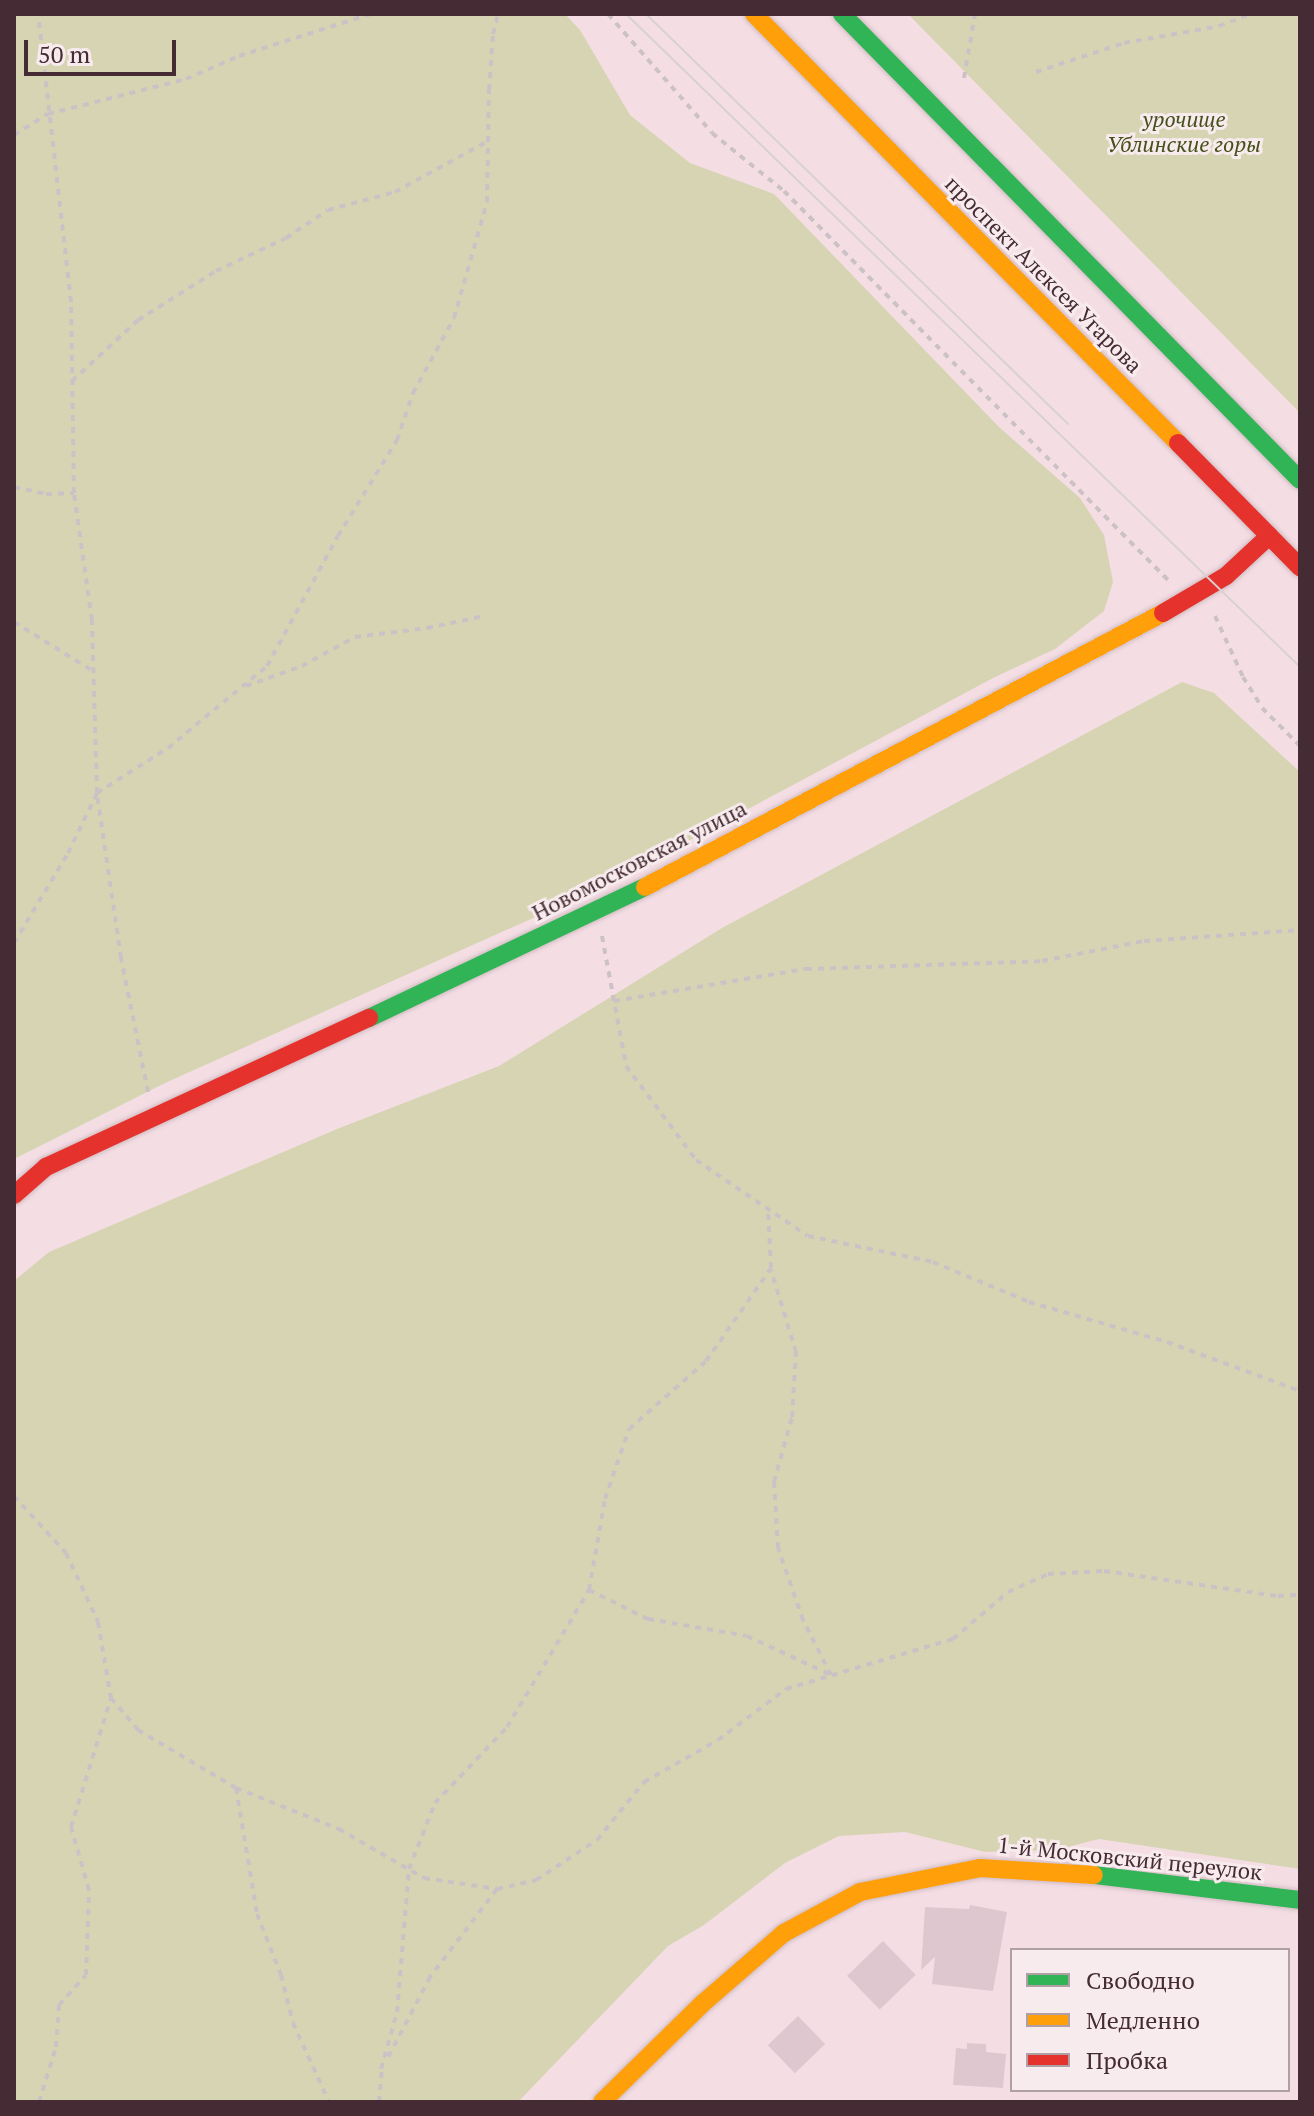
<!DOCTYPE html>
<html>
<head>
<meta charset="utf-8">
<style>
	body { margin:0 }
	#map { position:relative; width:1314px; height:2116px; overflow:hidden; background:#f4dee4; font-family:"PT Serif",serif }
	div>[style] { position:absolute }
	.green>* { inset:0; background:#d6d4b3 }
	.building>* { inset:0; background:#dfc7cf; transform-origin:0 0 }
	.path>* { height:4px; margin-top:-2px; transform-origin:0; background:repeating-linear-gradient(90deg,#ccc2c6 0 6px,transparent 0 12px) }
	.roads { filter:drop-shadow(0 0 2px #d0bbc1) drop-shadow(0 0 2px #d0bbc1) }
	.fast>* { height:18px; margin:-9px; padding:0 9px; transform-origin:9px; border-radius:9px; background:#30b455 }
	.slow>* { height:18px; margin:-9px; padding:0 9px; transform-origin:9px; border-radius:9px; background:#ff9f0a }
	.jam>* { height:18px; margin:-9px; padding:0 9px; transform-origin:9px; border-radius:9px; background:#e5322d }
	.tram>* { height:2px; margin:-1px; padding:0 1px; transform-origin:1px; border-radius:1px; background:#d8d0d3 }
	span { translate:-50% -50%; white-space:nowrap; text-align:center; line-height:1.15; -webkit-text-stroke:6px #f8ebee; paint-order:stroke }
	.park-label { font-size:22px; color:#46501a; font-style:italic }
	.street-label { font-size:22px; color:#452c34 }
	.frame { position:absolute; inset:0; border:16px solid #452c34; pointer-events:none }
	.legend { position:absolute; left:1010px; top:1948px; width:280px; height:144px; box-sizing:border-box; background:#f8ebee; border:2px solid #b09fa4; margin:0; padding:10px 14px; list-style:none; font-size:24px; color:#452c34 }
	.legend li { display:flex; align-items:center; gap:16px; height:40px }
	.legend b { width:40px; border:2px solid #b09fa4 }
	.scale { position:absolute; left:24px; top:40px; width:152px; height:36px; box-sizing:border-box; border:4px solid #452c34; border-top:0; padding-left:10px; font-size:24px; line-height:28px; white-space:nowrap; color:#452c34; -webkit-text-stroke:6px #f8ebee; paint-order:stroke }
</style>
</head>
<body>
<div id="map">
	<div class="green">
		<div style="clip-path:polygon(14px 14px,565px 14px,580px 30px,630px 115px,690px 163px,774px 194px,999px 427px,1080px 498px,1104px 535px,1113px 582px,1104px 611px,1055px 649px,995px 677px,602px 887px,165px 1083px,14px 1159px)"></div>
		<div style="clip-path:polygon(908px 14px,1300px 14px,1300px 413px)"></div>
		<div style="clip-path:polygon(1182px 682px,1214px 693px,1300px 772px,1300px 1869px,1099px 1839px,1056px 1850px,985px 1852px,905px 1832px,839px 1836px,785px 1863px,704px 1925px,668px 1946px,518px 2102px,14px 2102px,14px 1281px,49px 1252px,337px 1129px,499px 1066px,722px 928px)"></div>
	</div>
	<div class="building">
		<div style="clip-path:polygon(970px 1905px,1007px 1912px,993px 1991px,932px 1984px,935px 1957px,921px 1970px,925px 1907px,969px 1909px)"></div>
		<div style="left:883px;top:1941px;width:47px;height:50px;rotate:46deg"></div>
		<div style="left:798px;top:2016px;width:39px;height:42px;rotate:46deg"></div>
		<div style="clip-path:polygon(967px 2043px,986px 2044px,986px 2052px,1006px 2054px,1003px 2088px,953px 2085px,956px 2048px,967px 2049px)"></div>
	</div>
	<div class="path">
		<div style="left:608px;top:14px;width:158px;rotate:48.8deg"></div>
		<div style="left:712px;top:133px;width:92px;rotate:38.9deg"></div>
		<div style="left:784px;top:191px;width:548px;rotate:45.37deg"></div>
		<div style="left:1036px;top:72px;width:93px;rotate:-18.2deg"></div>
		<div style="left:1124px;top:43px;width:97px;rotate:-10.1deg"></div>
		<div style="left:1219px;top:26px;width:34px;rotate:-21deg"></div>
		<div style="left:964px;top:78px;width:65px;rotate:-80.2deg"></div>
		<div style="left:14px;top:135px;width:40px;rotate:-32deg"></div>
		<div style="left:48px;top:114px;width:142px;rotate:-14.2deg"></div>
		<div style="left:186px;top:79px;width:58px;rotate:-23.5deg"></div>
		<div style="left:239px;top:56px;width:139px;rotate:-17.7deg"></div>
		<div style="left:72px;top:381px;width:90px;rotate:-42.7deg"></div>
		<div style="left:138px;top:320px;width:92px;rotate:-32.1deg"></div>
		<div style="left:216px;top:271px;width:77px;rotate:-25.2deg"></div>
		<div style="left:286px;top:238px;width:50px;rotate:-33.7deg"></div>
		<div style="left:328px;top:210px;width:69px;rotate:-15deg"></div>
		<div style="left:395px;top:192px;width:106px;rotate:-28.7deg"></div>
		<div style="left:14px;top:487px;width:33px;rotate:12deg"></div>
		<div style="left:46px;top:494px;width:28px;rotate:-2deg"></div>
		<div style="left:1215px;top:616px;width:67px;rotate:65.3deg"></div>
		<div style="left:1243px;top:677px;width:36px;rotate:58deg"></div>
		<div style="left:1262px;top:708px;width:54px;rotate:45deg"></div>
		<div style="left:14px;top:622px;width:93px;rotate:31.8deg"></div>
		<div style="left:246px;top:686px;width:59px;rotate:-19.7deg"></div>
		<div style="left:302px;top:666px;width:60px;rotate:-28.7deg"></div>
		<div style="left:355px;top:637px;width:73px;rotate:-7.1deg"></div>
		<div style="left:427px;top:628px;width:59px;rotate:-11.7deg"></div>
		<div style="left:602px;top:936px;width:132px;rotate:79.5deg"></div>
		<div style="left:626px;top:1066px;width:117px;rotate:53.3deg"></div>
		<div style="left:696px;top:1160px;width:135px;rotate:34.2deg"></div>
		<div style="left:808px;top:1236px;width:128px;rotate:11.7deg"></div>
		<div style="left:933px;top:1262px;width:104px;rotate:22.6deg"></div>
		<div style="left:1029px;top:1302px;width:144px;rotate:16.2deg"></div>
		<div style="left:1167px;top:1342px;width:142px;rotate:20.2deg"></div>
		<div style="left:14px;top:943px;width:105px;rotate:-59deg"></div>
		<div style="left:68px;top:853px;width:67px;rotate:-64.2deg"></div>
		<div style="left:97px;top:793px;width:173px;rotate:-91.7deg"></div>
		<div style="left:92px;top:620px;width:128px;rotate:-98.1deg"></div>
		<div style="left:74px;top:493px;width:191px;rotate:-90.9deg"></div>
		<div style="left:71px;top:302px;width:290px;rotate:-96.5deg"></div>
		<div style="left:614px;top:1001px;width:195px;rotate:-9.5deg"></div>
		<div style="left:806px;top:969px;width:236px;rotate:-1.9deg"></div>
		<div style="left:1042px;top:961px;width:104px;rotate:-11.1deg"></div>
		<div style="left:1144px;top:941px;width:156px;rotate:-4deg"></div>
		<div style="left:148px;top:1092px;width:137px;rotate:-101.4deg"></div>
		<div style="left:121px;top:958px;width:167px;rotate:-98.3deg"></div>
		<div style="left:97px;top:793px;width:84px;rotate:-32.4deg"></div>
		<div style="left:168px;top:748px;width:129px;rotate:-39.6deg"></div>
		<div style="left:267px;top:666px;width:148px;rotate:-61.4deg"></div>
		<div style="left:338px;top:536px;width:113px;rotate:-58.4deg"></div>
		<div style="left:397px;top:440px;width:50px;rotate:-71.2deg"></div>
		<div style="left:413px;top:393px;width:85px;rotate:-61.3deg"></div>
		<div style="left:454px;top:318px;width:121px;rotate:-74.1deg"></div>
		<div style="left:487px;top:202px;width:112px;rotate:-89deg"></div>
		<div style="left:489px;top:90px;width:56px;rotate:-85.9deg"></div>
		<div style="left:493px;top:34px;width:21px;rotate:-76deg"></div>
		<div style="left:14px;top:1496px;width:77px;rotate:47.6deg"></div>
		<div style="left:66px;top:1553px;width:76px;rotate:65.1deg"></div>
		<div style="left:98px;top:1622px;width:77px;rotate:80.3deg"></div>
		<div style="left:111px;top:1698px;width:42px;rotate:49.8deg"></div>
		<div style="left:138px;top:1730px;width:114px;rotate:30.6deg"></div>
		<div style="left:236px;top:1788px;width:111px;rotate:21.7deg"></div>
		<div style="left:339px;top:1829px;width:98px;rotate:30deg"></div>
		<div style="left:424px;top:1878px;width:74px;rotate:8.6deg"></div>
		<div style="left:497px;top:1889px;width:111px;rotate:127.3deg"></div>
		<div style="left:430px;top:1977px;width:95px;rotate:117.6deg"></div>
		<div style="left:589px;top:1590px;width:66px;rotate:26.2deg"></div>
		<div style="left:648px;top:1619px;width:100px;rotate:9.7deg"></div>
		<div style="left:747px;top:1636px;width:93px;rotate:24.9deg"></div>
		<div style="left:831px;top:1675px;width:62px;rotate:-117deg"></div>
		<div style="left:803px;top:1620px;width:76px;rotate:-109.1deg"></div>
		<div style="left:778px;top:1548px;width:66px;rotate:-93.5deg"></div>
		<div style="left:774px;top:1482px;width:67px;rotate:-74.5deg"></div>
		<div style="left:792px;top:1417px;width:65px;rotate:-86.5deg"></div>
		<div style="left:796px;top:1352px;width:86px;rotate:-107deg"></div>
		<div style="left:236px;top:1788px;width:128px;rotate:80.5deg"></div>
		<div style="left:257px;top:1914px;width:66px;rotate:68.5deg"></div>
		<div style="left:281px;top:1975px;width:49px;rotate:76deg"></div>
		<div style="left:293px;top:2023px;width:87px;rotate:65.5deg"></div>
		<div style="left:497px;top:1889px;width:40px;rotate:-13deg"></div>
		<div style="left:536px;top:1880px;width:73px;rotate:-33.3deg"></div>
		<div style="left:597px;top:1840px;width:75px;rotate:-51deg"></div>
		<div style="left:644px;top:1782px;width:85px;rotate:-29.6deg"></div>
		<div style="left:718px;top:1740px;width:85px;rotate:-36.9deg"></div>
		<div style="left:786px;top:1689px;width:174px;rotate:-16.7deg"></div>
		<div style="left:953px;top:1639px;width:72px;rotate:-40.5deg"></div>
		<div style="left:1008px;top:1592px;width:44px;rotate:-24.2deg"></div>
		<div style="left:1048px;top:1574px;width:56px;rotate:-3.1deg"></div>
		<div style="left:1104px;top:1571px;width:176px;rotate:8.2deg"></div>
		<div style="left:1278px;top:1596px;width:22px;rotate:-3deg"></div>
		<div style="left:381px;top:2069px;width:59px;rotate:-74.3deg"></div>
		<div style="left:397px;top:2012px;width:144px;rotate:-85.2deg"></div>
		<div style="left:409px;top:1869px;width:71px;rotate:-68.5deg"></div>
		<div style="left:435px;top:1803px;width:105px;rotate:-46.5deg"></div>
		<div style="left:507px;top:1727px;width:160px;rotate:-59.1deg"></div>
		<div style="left:589px;top:1590px;width:92px;rotate:-80deg"></div>
		<div style="left:605px;top:1499px;width:74px;rotate:-71.1deg"></div>
		<div style="left:629px;top:1429px;width:103px;rotate:-41.4deg"></div>
		<div style="left:706px;top:1361px;width:113px;rotate:-55deg"></div>
		<div style="left:771px;top:1268px;width:59px;rotate:-92.9deg"></div>
		<div style="left:39px;top:2102px;width:58px;rotate:-72.8deg"></div>
		<div style="left:56px;top:2047px;width:42px;rotate:-85.9deg"></div>
		<div style="left:59px;top:2005px;width:40px;rotate:-48deg"></div>
		<div style="left:86px;top:1975px;width:85px;rotate:-88deg"></div>
		<div style="left:89px;top:1890px;width:66px;rotate:-105.9deg"></div>
		<div style="left:71px;top:1827px;width:135px;rotate:-72.8deg"></div>
		<div style="left:379px;top:2102px;width:33px;rotate:-85deg"></div>
	</div>
	<div class="roads">
		<div class="fast">
			<div style="left:842px;top:14px;width:653px;rotate:45.5deg"></div>
			<div style="left:369px;top:1018px;width:306px;rotate:-25.4deg"></div>
			<div style="left:1094px;top:1875px;width:208px;rotate:6.9deg"></div>
		</div>
		<div class="slow">
			<div style="left:754px;top:14px;width:603px;rotate:45.34deg"></div>
			<div style="left:645px;top:887px;width:586px;rotate:-27.88deg"></div>
			<div style="left:602px;top:2102px;width:140px;rotate:-44.4deg"></div>
			<div style="left:702px;top:2004px;width:108px;rotate:-40.9deg"></div>
			<div style="left:784px;top:1933px;width:86px;rotate:-28.3deg"></div>
			<div style="left:860px;top:1892px;width:122px;rotate:-11.3deg"></div>
			<div style="left:980px;top:1868px;width:114px;rotate:3.5deg"></div>
		</div>
		<div class="jam">
			<div style="left:1178px;top:443px;width:174px;rotate:45.5deg"></div>
			<div style="left:1163px;top:613px;width:73px;rotate:-30.4deg"></div>
			<div style="left:1226px;top:576px;width:59px;rotate:-42.9deg"></div>
			<div style="left:14px;top:1195px;width:43px;rotate:-41.2deg"></div>
			<div style="left:46px;top:1167px;width:356px;rotate:-24.8deg"></div>
		</div>
	</div>
	<div class="tram">
		<div style="left:626px;top:14px;width:938px;rotate:44.09deg"></div>
		<div style="left:646px;top:14px;width:588px;rotate:44.17deg"></div>
	</div>
	<div class="park-label">
		<span style="left:1184px;top:131px">урочище<br>Ублинские горы</span>
	</div>
	<div class="street-label">
		<span style="left:1044px;top:274px;rotate:45deg">проспект Алексея Угарова</span>
		<span style="left:639px;top:860px;rotate:-27deg">Новомосковская улица</span>
		<span style="left:1130px;top:1858px;rotate:6deg">1-й Московский переулок</span>
	</div>
	<div class="frame"></div>
	<ul class="legend">
	<li><b style="height:10px;background:#30b455"></b>Свободно</li>
	<li><b style="height:10px;background:#ff9f0a"></b>Медленно</li>
	<li><b style="height:10px;background:#e5322d"></b>Пробка</li>
	</ul>
	<div class="scale">50 m</div>
</div>
</body>
</html>
